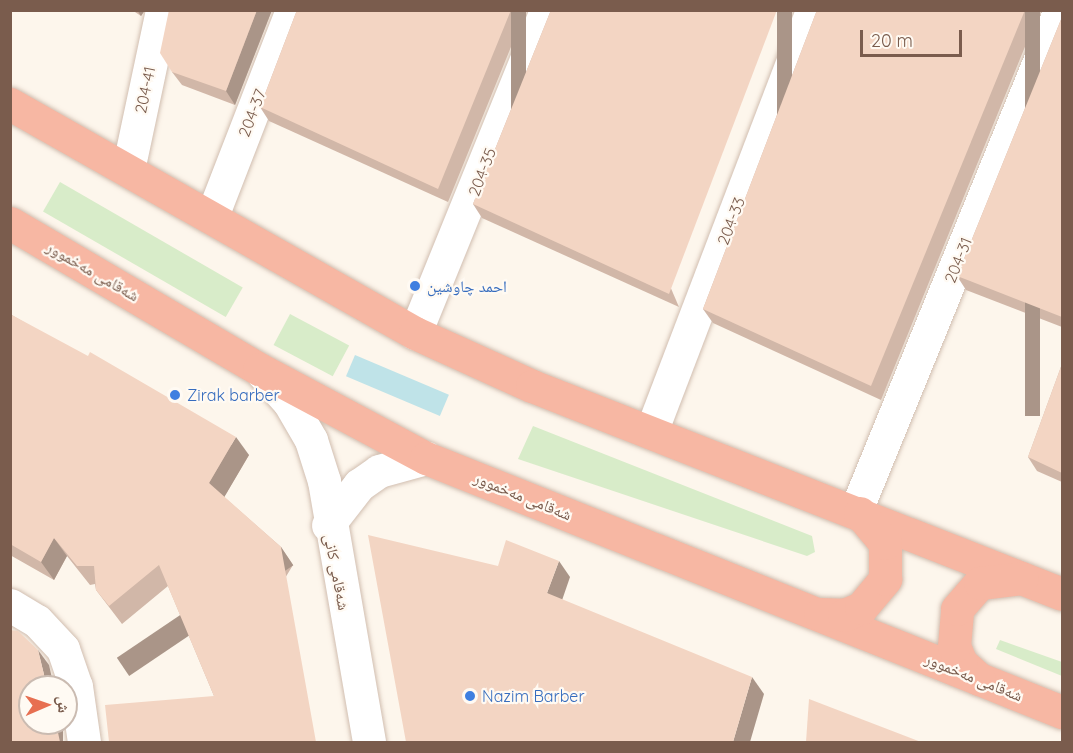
<!DOCTYPE html>
<html>
<head>
<meta charset="utf-8">
<style>
	body { margin:0 }
	#map { position:relative; width:1073px; height:753px; overflow:hidden; background:#fdf6ec; font-family:Quicksand,"Noto Naskh Arabic",sans-serif }
	div>[style] { position:absolute }
	.green>* { inset:0; background:#d8ecc9; transform-origin:0 0 }
	.water>* { inset:0; background:#bfe3e8; transform-origin:0 0 }
	.roads { filter:drop-shadow(0 0 2px #d1beb0) drop-shadow(0 0 2px #d1beb0) }
	.minor>* { height:33px; margin:-16.5px; padding:0 16.5px; transform-origin:16.5px; border-radius:16.5px; background:#fff }
	.highway>* { height:33px; margin:-16.5px; padding:0 16.5px; transform-origin:16.5px; border-radius:16.5px; background:#f7b7a3 }
	.wall>* { inset:0; background:#d1b7a8 }
	.shaded-wall>* { inset:0; background:#aa9588; transform-origin:0 0 }
	.building>* { inset:0; background:#f3d5c3 }
	.dots>* { width:16px; height:16px; translate:-50% -50%; box-sizing:border-box; border:3px solid #fffaf3; border-radius:50% }
	span { translate:-50% -50%; white-space:nowrap; text-align:center; line-height:1.15; -webkit-text-stroke:4.5px #fffaf3; paint-order:stroke }
	.street-label { font-size:16px; color:#7a5c4d }
	.shop-label { font-size:16px; color:#366cbe }
	.left { translate:0 -50%; text-align:left }
	.frame { position:absolute; inset:0; border:12px solid #7a5c4d; pointer-events:none }
	.north { position:absolute; left:18px; top:675px; width:60px; height:60px; box-sizing:border-box; background:#fffaf3; border:2px solid #cabbb1; border-radius:50%; rotate:88deg; font-size:16px; font-weight:700; line-height:24px; text-align:center; color:#7a5c4d }
	.north::after { content:''; display:block; margin:auto; width:21px; height:27px; background:#e76f51; clip-path:polygon(50% 0,100% 100%,50% 72%,0 100%) }
	.scale { position:absolute; left:860px; top:30px; width:102px; height:27px; box-sizing:border-box; border:3px solid #7a5c4d; border-top:0; padding-left:8px; font-size:18px; line-height:21px; white-space:nowrap; color:#7a5c4d; -webkit-text-stroke:4px #fffaf3; paint-order:stroke }
</style>
</head>
<body>
<div id="map">
	<div class="green">
		<div style="left:60px;top:182px;width:211px;height:34px;rotate:30deg"></div>
		<div style="left:290px;top:314px;width:67px;height:35px;rotate:28deg"></div>
		<div style="clip-path:polygon(533px 426px,812px 536px,815px 552px,807px 556px,518px 459px)"></div>
		<div style="clip-path:polygon(1000px 640px,1062px 662px,1062px 676px,996px 649px)"></div>
	</div>
	<div class="water">
		<div style="left:355px;top:355px;width:102px;height:23px;rotate:23deg"></div>
	</div>
	<div class="roads">
		<div class="minor">
			<div style="left:128px;top:170px;width:164px;rotate:-78deg"></div>
			<div style="left:212px;top:216px;width:221px;rotate:-68.8deg"></div>
			<div style="left:415px;top:333px;width:349px;rotate:-67.9deg"></div>
			<div style="left:260px;top:370px;width:43px;rotate:47.8deg"></div>
			<div style="left:289px;top:402px;width:44px;rotate:59.9deg"></div>
			<div style="left:311px;top:440px;width:43px;rotate:72.4deg"></div>
			<div style="left:324px;top:481px;width:265px;rotate:80.2deg"></div>
			<div style="left:651px;top:432px;width:452px;rotate:-69.1deg"></div>
			<div style="left:856px;top:510px;width:540px;rotate:-67.8deg"></div>
			<div style="left:328px;top:525px;width:51px;rotate:-52.2deg"></div>
			<div style="left:359px;top:485px;width:24px;rotate:-35deg"></div>
			<div style="left:379px;top:471px;width:49px;rotate:-15.5deg"></div>
			<div style="left:10px;top:605px;width:31px;rotate:31deg"></div>
			<div style="left:37px;top:621px;width:38px;rotate:47deg"></div>
			<div style="left:63px;top:649px;width:39px;rotate:71deg"></div>
			<div style="left:76px;top:686px;width:57px;rotate:81.9deg"></div>
		</div>
		<div class="highway">
			<div style="left:10px;top:104px;width:465px;rotate:29.5deg"></div>
			<div style="left:415px;top:333px;width:128px;rotate:24.4deg"></div>
			<div style="left:532px;top:386px;width:569px;rotate:21.43deg"></div>
			<div style="left:10px;top:223px;width:289px;rotate:30.4deg"></div>
			<div style="left:259px;top:369px;width:189px;rotate:28.1deg"></div>
			<div style="left:426px;top:458px;width:685px;rotate:21.77deg"></div>
			<div style="left:820px;top:614px;width:24px;rotate:2deg"></div>
			<div style="left:844px;top:615px;width:18px;rotate:-22deg"></div>
			<div style="left:861px;top:608px;width:38px;rotate:-50deg"></div>
			<div style="left:885px;top:579px;width:36px;rotate:-90deg"></div>
			<div style="left:885px;top:543px;width:39px;rotate:-130deg"></div>
			<div style="left:979px;top:679px;width:24px;rotate:-138deg"></div>
			<div style="left:961px;top:663px;width:18px;rotate:-112deg"></div>
			<div style="left:954px;top:646px;width:37px;rotate:-85deg"></div>
			<div style="left:957px;top:609px;width:35px;rotate:-49deg"></div>
			<div style="left:980px;top:583px;width:42px;rotate:-6.8deg"></div>
		</div>
	</div>
	<div class="wall">
		<div style="clip-path:polygon(132px 10px,145px 10px,141px 16px)"></div>
		<div style="clip-path:polygon(169px 10px,272px 10px,235px 105px,182px 85px,172px 72px)"></div>
		<div style="clip-path:polygon(297px 10px,526px 10px,448px 202px,269px 121px,260px 107px)"></div>
		<div style="clip-path:polygon(551px 10px,679px 307px,482px 218px,473px 204px)"></div>
		<div style="clip-path:polygon(817px 10px,1040px 10px,881px 400px,713px 323px,703px 309px)"></div>
		<div style="clip-path:polygon(1062px 17px,1062px 327px,966px 290px,957px 276px)"></div>
		<div style="clip-path:polygon(10px 314px,249px 455px,224px 497px,281px 547px,293px 565px,214px 696px,168px 586px,122px 624px,96px 590px,95px 584px,90px 585px,67px 556px,54px 580px,10px 555px)"></div>
		<div style="clip-path:polygon(1062px 364px,1062px 482px,1037px 471px,1028px 457px)"></div>
	</div>
	<div class="shaded-wall">
		<div style="clip-path:polygon(137px 10px,145px 10px,141px 16px)"></div>
		<div style="clip-path:polygon(257px 10px,272px 10px,235px 105px,226px 91px)"></div>
		<div style="left:511px;top:10px;width:15px;height:193px"></div>
		<div style="left:777px;top:10px;width:15px;height:304px"></div>
		<div style="left:1025px;top:10px;width:15px;height:406px"></div>
		<div style="clip-path:polygon(236px 437px,249px 455px,222px 501px,209px 483px)"></div>
		<div style="clip-path:polygon(54px 538px,67px 556px,54px 580px,41px 562px)"></div>
		<div style="left:281px;top:547px;width:22px;height:198px;rotate:56deg"></div>
		<div style="clip-path:polygon(559px 561px,570px 577px,559px 609px,547px 593px)"></div>
		<div style="clip-path:polygon(38px 650px,49px 665px,54px 687px,47px 687px)"></div>
		<div style="clip-path:polygon(752px 677px,764px 694px,750px 742px,733px 742px)"></div>
		<div style="left:56px;top:723px;width:7px;height:19px"></div>
	</div>
	<div class="building">
		<div style="clip-path:polygon(169px 10px,257px 10px,226px 91px,172px 72px,160px 53px)"></div>
		<div style="clip-path:polygon(297px 10px,511px 10px,438px 189px,260px 107px)"></div>
		<div style="clip-path:polygon(551px 10px,777px 10px,669px 294px,473px 204px)"></div>
		<div style="clip-path:polygon(817px 10px,1025px 10px,871px 386px,703px 309px)"></div>
		<div style="clip-path:polygon(1062px 17px,1062px 317px,957px 276px)"></div>
		<div style="clip-path:polygon(10px 314px,88px 356px,90px 352px,236px 437px,209px 483px,281px 547px,316px 742px,109px 742px,105px 705px,214px 696px,159px 565px,109px 606px,96px 590px,94px 566px,77px 566px,54px 538px,41px 562px,10px 544px)"></div>
		<div style="clip-path:polygon(1062px 364px,1062px 473px,1028px 457px)"></div>
		<div style="clip-path:polygon(368px 535px,498px 566px,506px 540px,559px 561px,547px 593px,752px 677px,733px 742px,406px 742px)"></div>
		<div style="clip-path:polygon(10px 630px,18px 631px,38px 650px,47px 687px,30px 687px,30px 723px,56px 723px,60px 742px,10px 742px)"></div>
		<div style="clip-path:polygon(809px 699px,921px 742px,806px 742px)"></div>
	</div>
	<div class="dots">
		<div style="left:415px;top:286px;background:#3f7fe0"></div>
		<div style="left:175px;top:395px;background:#3f7fe0"></div>
		<div style="left:470px;top:696px;background:#3f7fe0"></div>
	</div>
	<div class="street-label">
		<span style="left:145px;top:90px;rotate:-78deg">204-41</span>
		<span style="left:252px;top:113px;rotate:-69deg">204-37</span>
		<span style="left:482px;top:172px;rotate:-69deg">204-35</span>
		<span style="left:731px;top:221px;rotate:-69deg">204-33</span>
		<span style="left:958px;top:260px;rotate:-68deg">204-31</span>
		<span style="left:93px;top:271px;rotate:30deg">شەقامی مەخموور</span>
		<span style="left:523px;top:496px;rotate:22deg">شەقامی مەخموور</span>
		<span style="left:337px;top:572px;rotate:79deg">شەقامی کانی</span>
		<span style="left:974px;top:677px;rotate:22deg">شەقامی مەخموور</span>
	</div>
	<div class="shop-label">
		<span class="left" style="left:427px;top:286px">احمد چاوشين</span>
		<span class="left" style="left:187px;top:395px">Zirak barber</span>
		<span class="left" style="left:482px;top:696px">Nazim Barber</span>
	</div>
	<div class="frame"></div>
	<div class="north">ش</div>
	<div class="scale">20 m</div>
</div>
</body>
</html>
